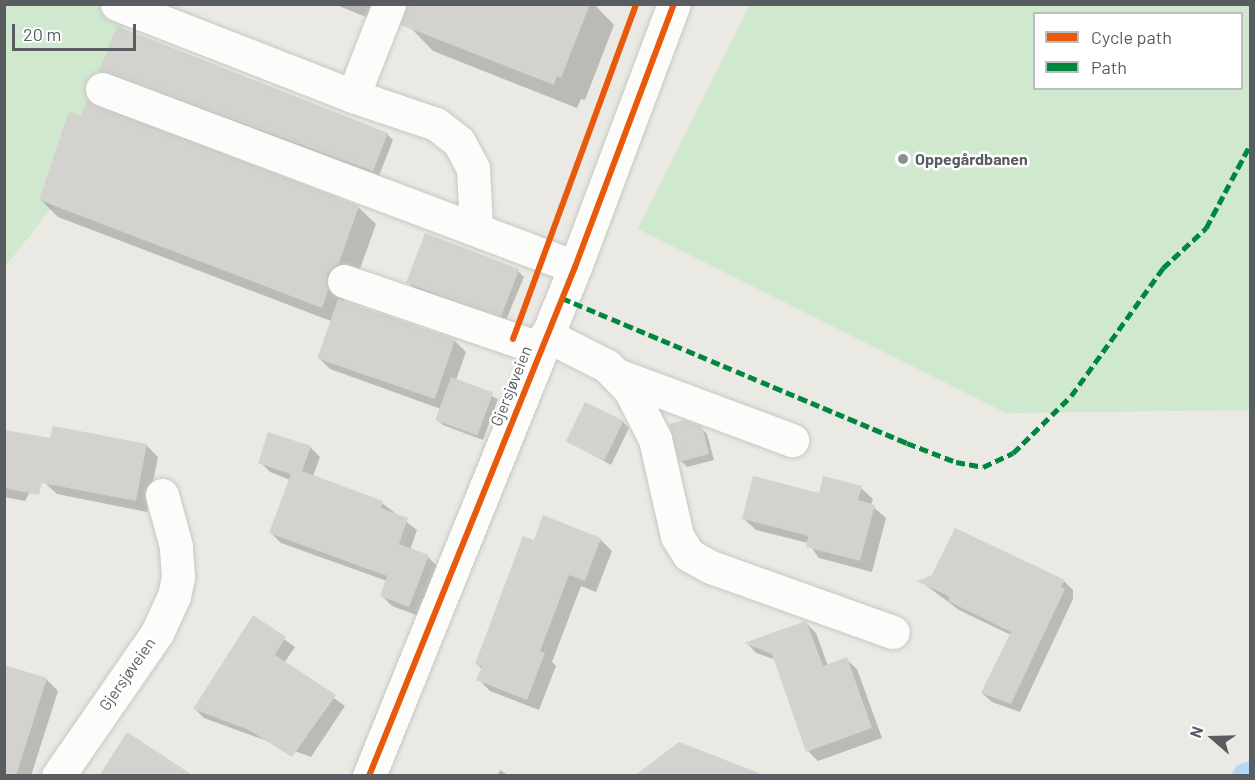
<!DOCTYPE html>
<html>
<head>
<meta charset="utf-8">
<style>
	body { margin:0 }
	#map { position:relative; width:1255px; height:780px; overflow:hidden; background:#eae9e3; font-family:Barlow,sans-serif }
	div>[style] { position:absolute }
	.green>* { inset:0; background:#d0e8ce }
	.water>* { inset:0; background:#b5d8f7 }
	.shadow>* { inset:0; background:#0003 }
	.building>* { inset:0; background:#d3d2ce; transform-origin:0 0 }
	.roads { filter:drop-shadow(0 0 2px #c6c7c5) drop-shadow(0 0 2px #c6c7c5) }
	.minor>* { height:33px; margin:-16.5px; padding:0 16.5px; transform-origin:16.5px; border-radius:16.5px; background:#fcfcfb }
	.quiet>* { height:4.5px; margin-top:-2.25px; transform-origin:0; background:repeating-linear-gradient(90deg,#00873e 0 9px,transparent 0 13.5px) }
	.cycleway>* { height:6px; margin:-3px; padding:0 3px; transform-origin:3px; border-radius:3px; background:#e8590c }
	.dots>* { width:16px; height:16px; translate:-50% -50%; box-sizing:border-box; border:3px solid #fff; border-radius:50% }
	span { translate:-50% -50%; white-space:nowrap; text-align:center; line-height:1.15; -webkit-text-stroke:5px #fff; paint-order:stroke }
	.poi-label { font-size:16px; color:#595d62; font-weight:700 }
	.left { translate:0 -50%; text-align:left }
	.street-label { font-size:16px; color:#595d62 }
	.frame { position:absolute; inset:0; border:6px solid #595d62; pointer-events:none }
	.legend { position:absolute; left:1033px; top:12px; width:210px; height:78px; box-sizing:border-box; background:#fff; border:2px solid #bdbec0; margin:0; padding:8px 10px; list-style:none; font-size:18px; color:#595d62 }
	.legend li { display:flex; align-items:center; gap:12px; height:30px }
	.legend b { width:30px; border:2px solid #bdbec0 }
	.north { position:absolute; left:1183px; top:708px; width:60px; height:60px; -webkit-text-stroke:4px #fff; paint-order:stroke; rotate:290deg; font-size:16px; font-weight:700; line-height:24px; text-align:center; color:#595d62 }
	.north::after { content:''; display:block; margin:auto; width:21px; height:27px; background:#595d62; clip-path:polygon(50% 0,100% 100%,50% 72%,0 100%) }
	.scale { position:absolute; left:12px; top:24px; width:124px; height:27px; box-sizing:border-box; border:3px solid #595d62; border-top:0; padding-left:8px; font-size:18px; line-height:21px; white-space:nowrap; color:#595d62; -webkit-text-stroke:4px #fff; paint-order:stroke }
</style>
</head>
<body>
<div id="map">
	<div class="green">
		<div style="clip-path:polygon(5px 5px,129px 5px,99px 147px,5px 267px)"></div>
		<div style="clip-path:polygon(evenodd,750px 5px,1250px 5px,1250px 410px,1006px 413px,638px 229px,750px 5px,1034px 14px,1242px 14px,1242px 88px,1034px 88px,1034px 14px)"></div>
	</div>
	<div class="water">
		<div style="clip-path:polygon(1250px 761px,1250px 775px,1231px 775px,1237px 765px)"></div>
	</div>
	<div class="shadow">
		<div style="clip-path:polygon(334px 4px,594px 4px,614px 25px,585px 100px,581px 99px,577px 108px,433px 51px,410px 27px,410px 8px,397px 18px,371px 19px)"></div>
		<div style="clip-path:polygon(101px 70px,387px 134px,393px 140px,379px 176px,106px 76px)"></div>
		<div style="clip-path:polygon(40px 199px,358px 207px,376px 224px,356px 280px,343px 292px,344px 303px,455px 341px,466px 352px,456px 380px,498px 399px,483px 440px,443px 425px,437px 420px,441px 409px,330px 369px,318px 357px,331px 321px,58px 217px)"></div>
		<div style="clip-path:polygon(518px 271px,524px 277px,506px 320px,414px 288px,408px 282px)"></div>
		<div style="clip-path:polygon(623px 422px,629px 428px,611px 465px,568px 441px)"></div>
		<div style="clip-path:polygon(701px 428px,707px 434px,714px 460px,687px 467px,681px 461px)"></div>
		<div style="clip-path:polygon(4px 431px,50px 447px,146px 445px,158px 457px,147px 512px,57px 494px,45px 483px,47px 460px,25px 501px,4px 497px)"></div>
		<div style="clip-path:polygon(310px 447px,320px 457px,313px 476px,382px 503px,417px 530px,410px 550px,428px 557px,438px 567px,419px 616px,392px 606px,382px 596px,387px 581px,281px 543px,271px 533px,290px 480px,270px 472px,260px 462px)"></div>
		<div style="clip-path:polygon(861px 488px,873px 499px,871px 505px,886px 518px,872px 572px,819px 558px,808px 543px,756px 530px,744px 519px,820px 495px)"></div>
		<div style="clip-path:polygon(600px 539px,612px 551px,596px 592px,581px 586px,552px 662px,556px 666px,539px 710px,490px 691px,478px 679px,482px 669px,476px 663px,534px 542px)"></div>
		<div style="clip-path:polygon(920px 581px,1064px 581px,1073px 590px,1073px 599px,1020px 712px,992px 702px,982px 693px,1011px 635px,959px 610px)"></div>
		<div style="clip-path:polygon(253px 617px,295px 647px,284px 663px,345px 706px,311px 757px,204px 718px,195px 709px)"></div>
		<div style="clip-path:polygon(806px 623px,816px 633px,828px 666px,846px 659px,857px 669px,882px 738px,818px 761px,808px 751px,776px 660px,756px 653px,747px 643px)"></div>
		<div style="clip-path:polygon(46px 679px,58px 691px,31px 776px,4px 776px)"></div>
		<div style="clip-path:polygon(500px 770px,510px 776px,497px 776px)"></div>
	</div>
	<div class="building">
		<div style="clip-path:polygon(407px 4px,590px 4px,561px 78px,557px 76px,554px 85px,401px 25px)"></div>
		<div style="clip-path:polygon(117px 26px,388px 133px,373px 171px,99px 71px)"></div>
		<div style="clip-path:polygon(87px 100px,359px 206px,339px 263px,327px 274px,328px 291px,322px 308px,39px 200px,69px 111px,81px 116px)"></div>
		<div style="left:425px;top:233px;width:101px;height:53px;rotate:21deg"></div>
		<div style="left:338px;top:299px;width:124px;height:63px;rotate:19deg"></div>
		<div style="left:451px;top:377px;width:45px;height:46px;rotate:20deg"></div>
		<div style="left:585px;top:402px;width:43px;height:44px;rotate:26deg"></div>
		<div style="clip-path:polygon(684px 420px,702px 426px,709px 454px,679px 462px,669px 424px)"></div>
		<div style="clip-path:polygon(53px 426px,147px 444px,136px 501px,42px 483px,39px 495px,4px 488px,4px 430px,50px 438px)"></div>
		<div style="clip-path:polygon(268px 432px,311px 446px,302px 471px,383px 501px,381px 508px,408px 518px,399px 544px,429px 555px,409px 607px,380px 596px,387px 576px,269px 533px,291px 474px,258px 463px)"></div>
		<div style="clip-path:polygon(753px 476px,819px 493px,823px 476px,862px 486px,858px 500px,875px 505px,860px 561px,806px 547px,808px 537px,805px 535px,742px 519px)"></div>
		<div style="clip-path:polygon(543px 515px,601px 538px,585px 581px,569px 575px,540px 651px,545px 653px,527px 700px,476px 680px,482px 666px,475px 664px,523px 536px,534px 540px)"></div>
		<div style="clip-path:polygon(955px 528px,1065px 580px,1061px 587px,1065px 589px,1011px 704px,981px 693px,1011px 632px,948px 601px,950px 597px,917px 581px,932px 575px)"></div>
		<div style="clip-path:polygon(253px 615px,286px 637px,275px 655px,336px 695px,292px 757px,249px 730px,193px 709px)"></div>
		<div style="clip-path:polygon(806px 621px,823px 666px,847px 657px,872px 728px,806px 752px,772px 654px,744px 643px)"></div>
		<div style="clip-path:polygon(4px 665px,47px 678px,16px 776px,4px 776px)"></div>
		<div style="clip-path:polygon(127px 732px,194px 776px,99px 776px)"></div>
		<div style="clip-path:polygon(679px 742px,759px 773px,759px 776px,634px 776px)"></div>
	</div>
	<div class="roads">
		<div class="minor">
			<div style="left:117px;top:4px;width:253px;rotate:21.3deg"></div>
			<div style="left:353px;top:96px;width:88px;rotate:18.6deg"></div>
			<div style="left:436px;top:124px;width:29px;rotate:38deg"></div>
			<div style="left:459px;top:142px;width:30px;rotate:62deg"></div>
			<div style="left:473px;top:168px;width:59px;rotate:87.1deg"></div>
			<div style="left:102px;top:89px;width:505px;rotate:20.62deg"></div>
			<div style="left:353px;top:96px;width:99px;rotate:-68.6deg"></div>
			<div style="left:344px;top:281px;width:208px;rotate:19deg"></div>
			<div style="left:546px;top:335px;width:68px;rotate:26.9deg"></div>
			<div style="left:607px;top:366px;width:33px;rotate:46deg"></div>
			<div style="left:630px;top:390px;width:55px;rotate:63deg"></div>
			<div style="left:655px;top:439px;width:99px;rotate:77.2deg"></div>
			<div style="left:677px;top:536px;width:22px;rotate:58deg"></div>
			<div style="left:689px;top:555px;width:25px;rotate:29deg"></div>
			<div style="left:711px;top:567px;width:193px;rotate:19.7deg"></div>
			<div style="left:617px;top:375px;width:187px;rotate:20.4deg"></div>
			<div style="left:58px;top:776px;width:174px;rotate:-55.3deg"></div>
			<div style="left:157px;top:633px;width:41px;rotate:-65.3deg"></div>
			<div style="left:174px;top:596px;width:19px;rotate:-78deg"></div>
			<div style="left:178px;top:577px;width:31px;rotate:-94deg"></div>
			<div style="left:176px;top:546px;width:53px;rotate:-105.4deg"></div>
			<div style="left:369px;top:776px;width:549px;rotate:-67.97deg"></div>
			<div style="left:575px;top:267px;width:281px;rotate:-69.4deg"></div>
		</div>
	</div>
	<div class="quiet">
		<div style="left:562px;top:298px;width:374px;rotate:22.8deg"></div>
		<div style="left:907px;top:443px;width:53px;rotate:21.2deg"></div>
		<div style="left:956px;top:462px;width:27px;rotate:10deg"></div>
		<div style="left:983px;top:467px;width:33px;rotate:-25deg"></div>
		<div style="left:1013px;top:453px;width:81px;rotate:-44.5deg"></div>
		<div style="left:1071px;top:396px;width:158px;rotate:-54.3deg"></div>
		<div style="left:1163px;top:268px;width:59px;rotate:-42.9deg"></div>
		<div style="left:1206px;top:228px;width:94px;rotate:-62.1deg"></div>
	</div>
	<div class="cycleway">
		<div style="left:513px;top:339px;width:357px;rotate:-69.8deg"></div>
		<div style="left:369px;top:776px;width:549px;rotate:-67.97deg"></div>
		<div style="left:575px;top:267px;width:281px;rotate:-69.4deg"></div>
	</div>
	<div class="dots">
		<div style="left:903px;top:159px;background:#8c8e8f"></div>
	</div>
	<div class="poi-label">
		<span class="left" style="left:915px;top:159px">Oppegårdbanen</span>
	</div>
	<div class="street-label">
		<span style="left:511px;top:386px;rotate:-68deg">Gjersjøveien</span>
		<span style="left:127px;top:674px;rotate:-55deg">Gjersjøveien</span>
	</div>
	<div class="frame"></div>
	<ul class="legend">
	<li><b style="height:8px;background:#e8590c"></b>Cycle path</li>
	<li><b style="height:8px;background:#00873e"></b>Path</li>
	</ul>
	<div class="north">N</div>
	<div class="scale">20 m</div>
</div>
</body>
</html>
